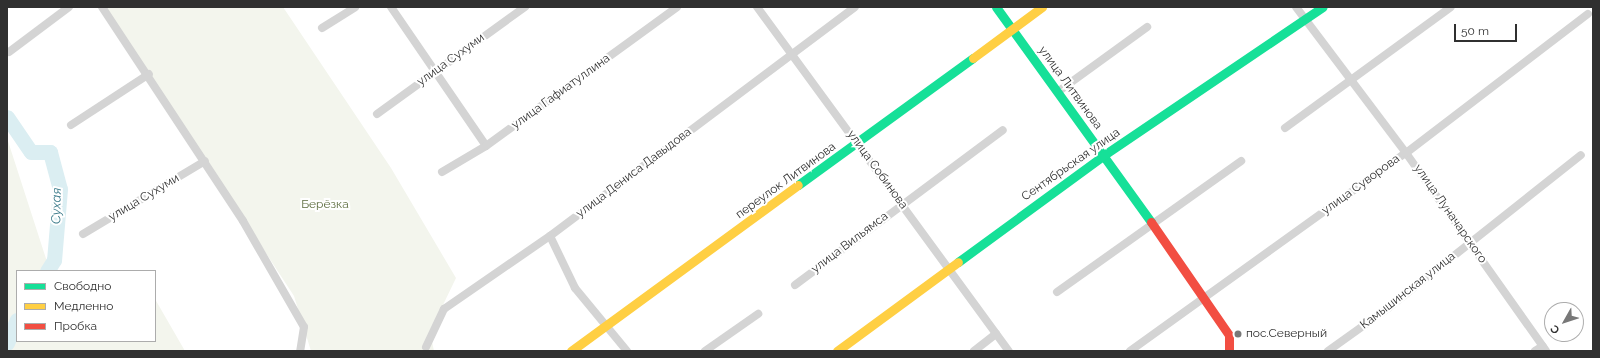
<!DOCTYPE html>
<html>
<head>
<meta charset="utf-8">
<style>
	body { margin:0 }
	#map { position:relative; width:1600px; height:358px; overflow:hidden; background:#fff; font-family:Raleway,sans-serif }
	div>[style] { position:absolute }
	.green>* { inset:0; background:#f3f5ed }
	.river>* { height:15px; margin:-7.5px; padding:0 7.5px; transform-origin:7.5px; border-radius:7.5px; background:#dbeef2 }
	.street>* { height:8px; margin:-4px; padding:0 4px; transform-origin:4px; border-radius:4px; background:#d4d4d4 }
	.fast>* { height:9px; margin:-4.5px; padding:0 4.5px; transform-origin:4.5px; border-radius:4.5px; background:#16e098 }
	.slow>* { height:9px; margin:-4.5px; padding:0 4.5px; transform-origin:4.5px; border-radius:4.5px; background:#ffcf43 }
	.jam>* { height:9px; margin:-4.5px; padding:0 4.5px; transform-origin:4.5px; border-radius:4.5px; background:#f24e42 }
	.dots>* { width:11px; height:11px; translate:-50% -50%; box-sizing:border-box; border:2px solid #fff; border-radius:50% }
	span { translate:-50% -50%; white-space:nowrap; text-align:center; line-height:1.15; -webkit-text-stroke:4px #fff; paint-order:stroke }
	.street-label { font-size:12px; color:#303030 }
	.park-label { font-size:12px; color:#5c6c3e }
	.poi-label { font-size:12px; color:#303030 }
	.left { translate:0 -50%; text-align:left }
	.water-label { font-size:13px; color:#3d7c8b; font-style:italic }
	.frame { position:absolute; inset:0; border:8px solid #303030; pointer-events:none }
	.legend { position:absolute; left:16px; top:270px; width:140px; height:72px; box-sizing:border-box; background:#fff; border:1px solid #acacac; margin:0; padding:5px 7px; list-style:none; font-size:12px; color:#303030 }
	.legend li { display:flex; align-items:center; gap:8px; height:20px }
	.legend b { width:20px; border:1px solid #acacac }
	.north { position:absolute; left:1544px; top:302px; width:40px; height:40px; box-sizing:border-box; background:#fff; border:1px solid #acacac; border-radius:50%; rotate:231deg; font-size:11px; font-weight:700; line-height:16px; text-align:center; color:#303030 }
	.north::after { content:''; display:block; margin:auto; width:14px; height:18px; background:#787878; clip-path:polygon(50% 0,100% 100%,50% 72%,0 100%) }
	.scale { position:absolute; left:1454px; top:24px; width:63px; height:18px; box-sizing:border-box; border:2px solid #303030; border-top:0; padding-left:5px; font-size:12px; line-height:14px; white-space:nowrap; color:#303030; -webkit-text-stroke:3px #fff; paint-order:stroke }
</style>
</head>
<body>
<div id="map">
	<div class="green">
		<div style="clip-path:polygon(105px 7px,283px 7px,391px 168px,456px 278px,430px 332px,434px 351px,311px 351px,294px 296px)"></div>
		<div style="clip-path:polygon(7px 138px,50px 271px,17px 271px,17px 341px,155px 341px,155px 299px,185px 351px,7px 351px)"></div>
	</div>
	<div class="river">
		<div style="left:7px;top:117px;width:42px;rotate:55.6deg"></div>
		<div style="left:31px;top:152px;width:19px"></div>
		<div style="left:50px;top:152px;width:38px;rotate:75deg"></div>
		<div style="left:60px;top:189px;width:71px;rotate:94.8deg"></div>
		<div style="left:54px;top:260px;width:13px;rotate:122deg"></div>
		<div style="left:7px;top:343px;width:25px;rotate:-67deg"></div>
	</div>
	<div class="street">
		<div style="left:102px;top:7px;width:256px;rotate:56.6deg"></div>
		<div style="left:243px;top:221px;width:122px;rotate:60.1deg"></div>
		<div style="left:304px;top:327px;width:24px;rotate:99deg"></div>
		<div style="left:391px;top:7px;width:168px;rotate:55.6deg"></div>
		<div style="left:757px;top:7px;width:426px;rotate:53.8deg"></div>
		<div style="left:1296px;top:7px;width:183px;rotate:53deg"></div>
		<div style="left:1406px;top:153px;width:242px;rotate:54.7deg"></div>
		<div style="left:322px;top:28px;width:39px;rotate:-32deg"></div>
		<div style="left:9px;top:52px;width:75px;rotate:-36.9deg"></div>
		<div style="left:1059px;top:91px;width:109px;rotate:-36deg"></div>
		<div style="left:377px;top:114px;width:183px;rotate:-35.9deg"></div>
		<div style="left:71px;top:125px;width:93px;rotate:-33.2deg"></div>
		<div style="left:1285px;top:128px;width:205px;rotate:-36.1deg"></div>
		<div style="left:442px;top:172px;width:51px;rotate:-30.6deg"></div>
		<div style="left:486px;top:146px;width:236px;rotate:-36deg"></div>
		<div style="left:83px;top:234px;width:142px;rotate:-30.9deg"></div>
		<div style="left:550px;top:236px;width:58px;rotate:64.3deg"></div>
		<div style="left:575px;top:288px;width:82px;rotate:50.5deg"></div>
		<div style="left:795px;top:285px;width:259px;rotate:-36.7deg"></div>
		<div style="left:1057px;top:292px;width:226px;rotate:-35.4deg"></div>
		<div style="left:426px;top:347px;width:42px;rotate:-64.7deg"></div>
		<div style="left:444px;top:309px;width:129px;rotate:-34.6deg"></div>
		<div style="left:550px;top:236px;width:381px;rotate:-36.9deg"></div>
		<div style="left:705px;top:351px;width:65px;rotate:-34.9deg"></div>
		<div style="left:974px;top:351px;width:28px;rotate:-38deg"></div>
		<div style="left:1130px;top:351px;width:340px;rotate:-35.7deg"></div>
		<div style="left:1406px;top:153px;width:229px;rotate:-37.4deg"></div>
		<div style="left:1328px;top:351px;width:74px;rotate:-35.6deg"></div>
		<div style="left:1388px;top:308px;width:246px;rotate:-38.4deg"></div>
		<div style="left:1535px;top:351px;width:9px;rotate:-32deg"></div>
	</div>
	<div class="fast">
		<div style="left:996px;top:7px;width:265px;rotate:54.2deg"></div>
		<div style="left:798px;top:185px;width:216px;rotate:-36deg"></div>
		<div style="left:958px;top:262px;width:181px;rotate:-36.2deg"></div>
		<div style="left:1104px;top:155px;width:264px;rotate:-34.1deg"></div>
	</div>
	<div class="slow">
		<div style="left:973px;top:58px;width:86px;rotate:-36.5deg"></div>
		<div style="left:571px;top:351px;width:281px;rotate:-36.2deg"></div>
		<div style="left:837px;top:351px;width:150px;rotate:-36.3deg"></div>
	</div>
	<div class="jam">
		<div style="left:1151px;top:222px;width:137px;rotate:55.4deg"></div>
		<div style="left:1229px;top:335px;width:16px;rotate:90deg"></div>
	</div>
	<div class="dots">
		<div style="left:1238px;top:334px;background:#787878"></div>
	</div>
	<div class="street-label">
		<span style="left:451px;top:60px;rotate:-36deg">улица Сухуми</span>
		<span style="left:1070px;top:88px;rotate:54deg">улица Литвинова</span>
		<span style="left:561px;top:92px;rotate:-36deg">улица Гафиатуллина</span>
		<span style="left:1071px;top:165px;rotate:-35deg">Сентябрьская улица</span>
		<span style="left:877px;top:170px;rotate:54deg">улица Собинова</span>
		<span style="left:634px;top:173px;rotate:-37deg">улица Дениса Давыдова</span>
		<span style="left:786px;top:181px;rotate:-36deg">переулок Литвинова</span>
		<span style="left:1361px;top:185px;rotate:-36deg">улица Суворова</span>
		<span style="left:144px;top:198px;rotate:-31deg">улица Сухуми</span>
		<span style="left:1450px;top:214px;rotate:55deg">улица Луначарского</span>
		<span style="left:850px;top:243px;rotate:-37deg">улица Вильямса</span>
		<span style="left:1408px;top:291px;rotate:-38deg">Камышинская улица</span>
	</div>
	<div class="park-label">
		<span style="left:325px;top:205px">Берёзка</span>
	</div>
	<div class="poi-label">
		<span class="left" style="left:1246px;top:334px">пос.Северный</span>
	</div>
	<div class="water-label">
		<span style="left:57px;top:206px;rotate:-89deg">Сухая</span>
	</div>
	<div class="frame"></div>
	<ul class="legend">
	<li><b style="height:5px;background:#16e098"></b>Свободно</li>
	<li><b style="height:5px;background:#ffcf43"></b>Медленно</li>
	<li><b style="height:5px;background:#f24e42"></b>Пробка</li>
	</ul>
	<div class="north">С</div>
	<div class="scale">50 m</div>
</div>
</body>
</html>
